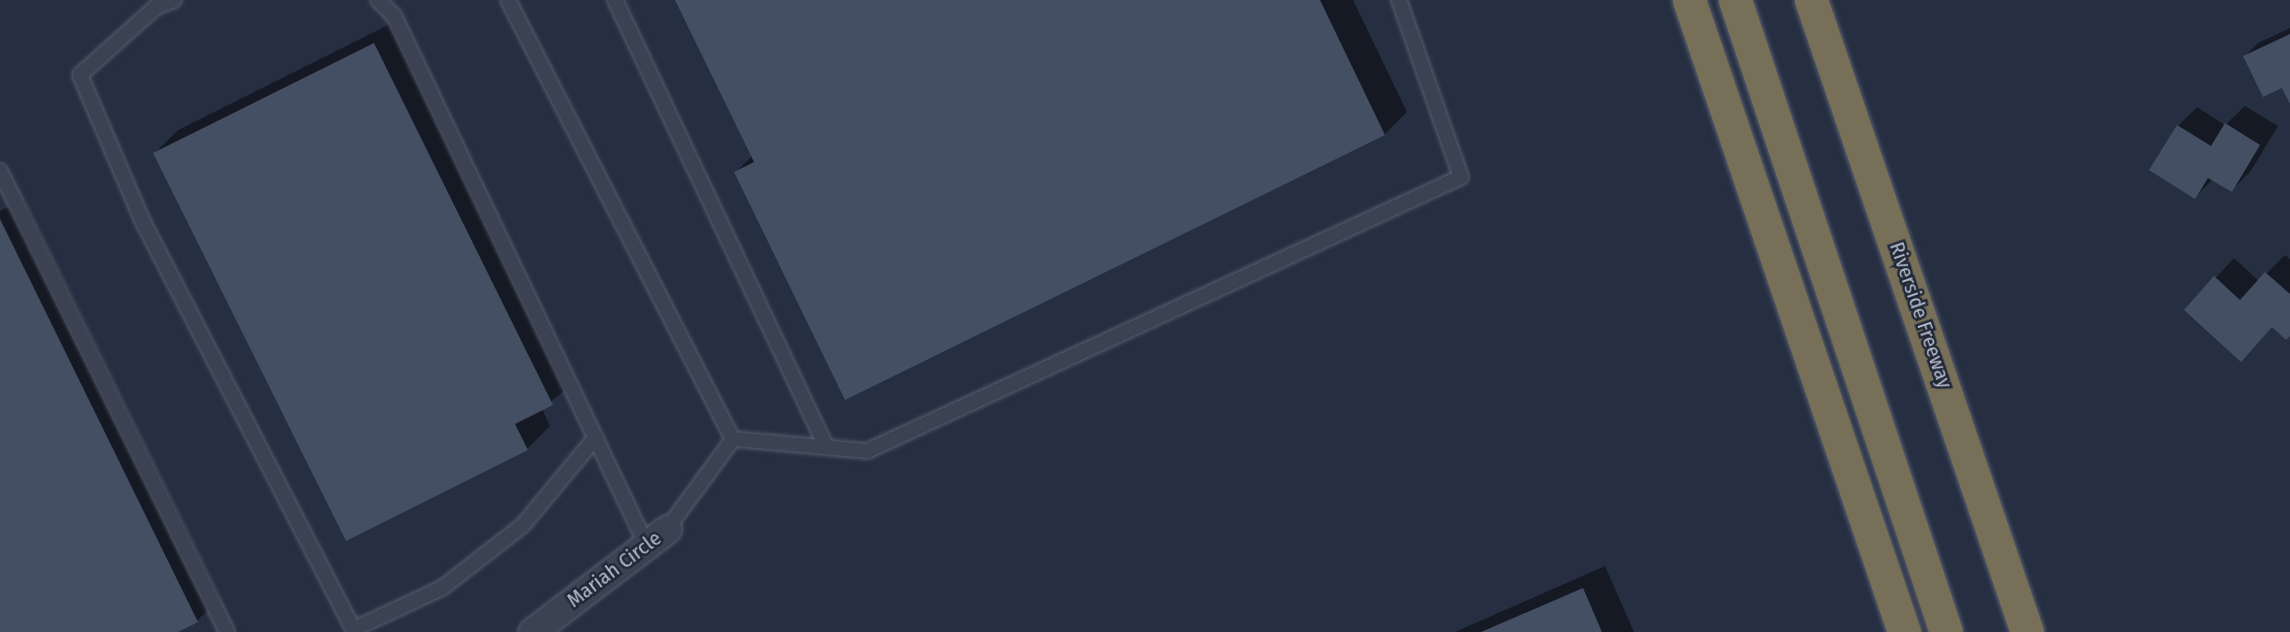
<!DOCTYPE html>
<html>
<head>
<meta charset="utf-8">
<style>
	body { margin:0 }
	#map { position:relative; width:2290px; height:632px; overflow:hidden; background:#262f42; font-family:"Fira Sans Condensed",sans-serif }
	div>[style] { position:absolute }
	.shadow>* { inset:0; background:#0007 }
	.building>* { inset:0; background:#454f64 }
	.roads { filter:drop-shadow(0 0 2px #565d6c) drop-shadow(0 0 2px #565d6c) }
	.lane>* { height:14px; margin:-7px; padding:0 7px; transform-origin:7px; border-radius:7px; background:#3b4252 }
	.street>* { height:27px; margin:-13.5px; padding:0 13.5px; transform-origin:13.5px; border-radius:13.5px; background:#3b4252 }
	.highway>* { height:33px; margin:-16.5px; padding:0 16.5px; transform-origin:16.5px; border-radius:16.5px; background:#786f58 }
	span { translate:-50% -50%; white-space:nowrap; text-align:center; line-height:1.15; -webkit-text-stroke:5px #1f2737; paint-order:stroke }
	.street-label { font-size:21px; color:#b8bdcc }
</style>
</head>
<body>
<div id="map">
	<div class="shadow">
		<div style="clip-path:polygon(677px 0,1353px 0,1407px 112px,1385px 134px,846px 398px,736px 172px,753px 155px)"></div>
		<div style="clip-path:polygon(396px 21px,575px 382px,542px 409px,550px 426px,527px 449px,155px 153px,178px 130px)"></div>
		<div style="clip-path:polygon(2290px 28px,2290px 100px,2283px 86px,2245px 56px,2258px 43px)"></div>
		<div style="clip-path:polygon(2245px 106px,2278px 126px,2250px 172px,2232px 190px,2213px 179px,2195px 197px,2178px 126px,2197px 107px,2225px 125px)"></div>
		<div style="clip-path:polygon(24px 200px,220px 598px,197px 621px,175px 632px,0 632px,0 211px)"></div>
		<div style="clip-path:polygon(2285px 255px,2290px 259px,2290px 334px,2273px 326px,2186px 310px,2234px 258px,2259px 281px)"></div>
		<div style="clip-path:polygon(1605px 566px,1634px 632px,1455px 632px)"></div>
	</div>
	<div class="building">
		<div style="clip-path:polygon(675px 0,1320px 0,1385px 135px,845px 400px,734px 172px,754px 162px)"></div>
		<div style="clip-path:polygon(2290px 34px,2290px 104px,2282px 88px,2263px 97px,2243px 56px)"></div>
		<div style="clip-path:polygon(374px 43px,553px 405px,515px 424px,528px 450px,346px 541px,153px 153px)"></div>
		<div style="clip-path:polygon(2225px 123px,2260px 145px,2232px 192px,2208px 178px,2195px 199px,2149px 170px,2177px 125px,2211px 146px)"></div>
		<div style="clip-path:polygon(0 219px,198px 622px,178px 632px,0 632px)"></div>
		<div style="clip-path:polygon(2265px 272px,2290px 294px,2290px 336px,2286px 340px,2272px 327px,2241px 362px,2184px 310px,2214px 276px,2240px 300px)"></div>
		<div style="clip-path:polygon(1583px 588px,1602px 632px,1481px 632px)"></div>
	</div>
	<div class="roads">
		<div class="lane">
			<div style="left:174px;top:0;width:19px;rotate:159deg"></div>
			<div style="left:156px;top:7px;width:102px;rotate:138.2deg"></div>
			<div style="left:80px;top:75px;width:158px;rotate:66.8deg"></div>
			<div style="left:142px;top:220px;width:464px;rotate:62.7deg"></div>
			<div style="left:378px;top:0;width:23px;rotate:45deg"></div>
			<div style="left:394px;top:16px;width:585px;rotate:64.49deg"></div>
			<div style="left:508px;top:0;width:493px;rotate:62.9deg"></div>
			<div style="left:615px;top:0;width:494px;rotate:64.7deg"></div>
			<div style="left:0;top:171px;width:514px;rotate:63.78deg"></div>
			<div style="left:733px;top:439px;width:135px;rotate:5.1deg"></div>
			<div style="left:867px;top:451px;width:654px;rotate:-24.76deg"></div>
			<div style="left:1461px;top:177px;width:188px;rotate:-109.3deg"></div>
			<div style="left:667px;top:529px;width:112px;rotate:-53.7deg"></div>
			<div style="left:354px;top:629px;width:97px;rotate:-25deg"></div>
			<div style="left:442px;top:588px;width:103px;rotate:-37.9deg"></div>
			<div style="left:523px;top:525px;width:114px;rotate:-50.3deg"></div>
		</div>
		<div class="street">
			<div style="left:532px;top:632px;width:170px;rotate:-37.3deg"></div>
		</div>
		<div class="highway">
			<div style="left:1689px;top:0;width:668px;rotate:71.21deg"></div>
			<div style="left:1735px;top:0;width:666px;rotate:71.54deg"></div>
			<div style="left:1811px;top:0;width:668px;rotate:71.13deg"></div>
		</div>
	</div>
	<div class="street-label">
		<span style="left:1921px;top:315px;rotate:71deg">Riverside Freeway</span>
		<span style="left:614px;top:569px;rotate:-37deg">Mariah Circle</span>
	</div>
</div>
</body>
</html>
